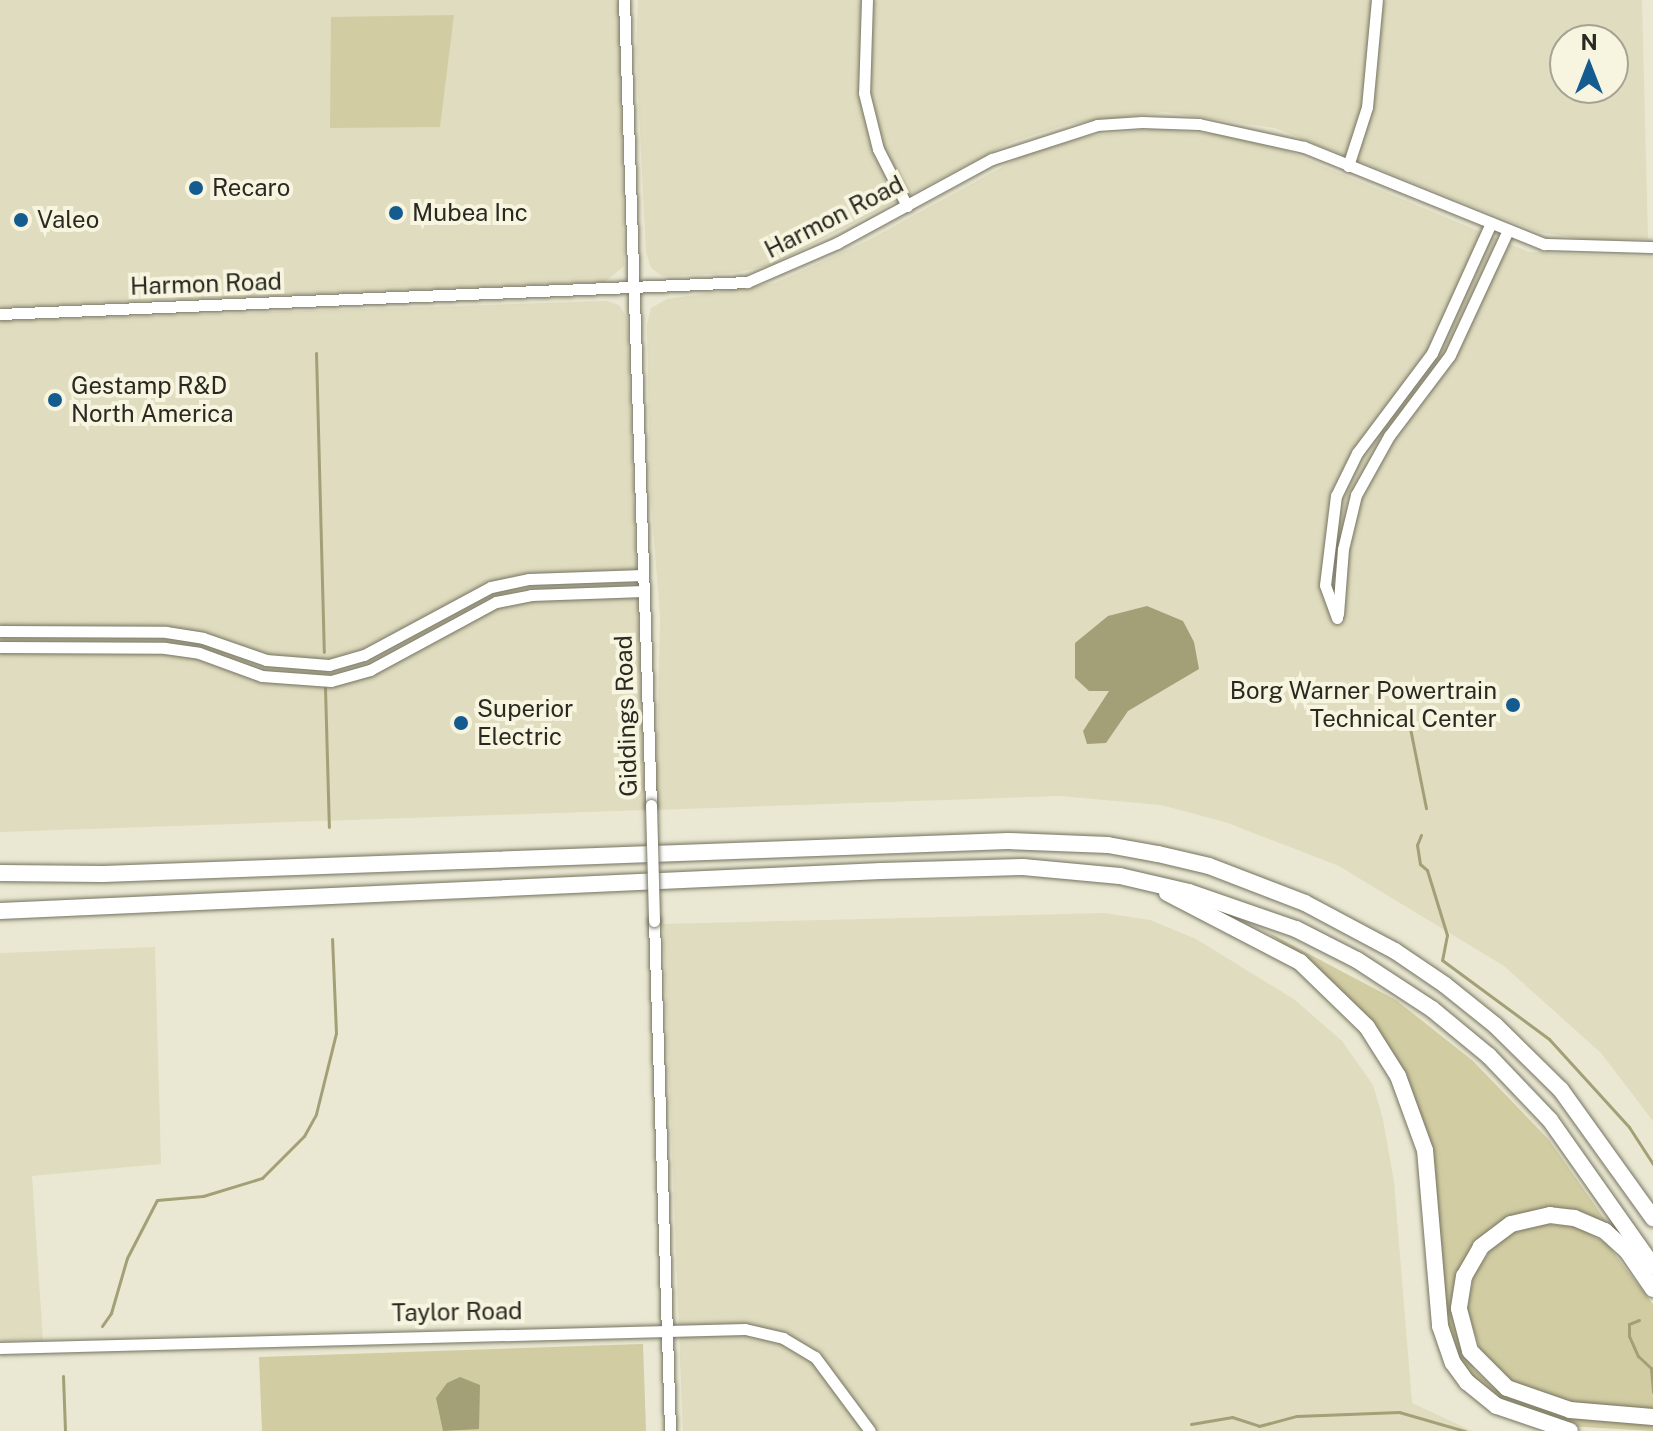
<!DOCTYPE html>
<html>
<head>
<meta charset="utf-8">
<style>
	body { margin:0 }
	#map { position:relative; width:1653px; height:1431px; overflow:hidden; background:#eae8d2; font-family:"Public Sans",sans-serif }
	div>[style] { position:absolute }
	.built>* { inset:0; background:#dfdcbf }
	.green>* { inset:0; background:#d1cca2 }
	.water>* { inset:0; background:#a39f76 }
	.stream>* { height:3px; margin:-1.5px; padding:0 1.5px; transform-origin:1.5px; border-radius:1.5px; background:#a39f76 }
	.roads { filter:drop-shadow(0 0 2px #757360) drop-shadow(0 0 2px #757360) }
	.minor>* { height:11px; margin:-5.5px; padding:0 5.5px; transform-origin:5.5px; border-radius:5.5px; background:#fff }
	.highway>* { height:16px; margin:-8px; padding:0 8px; transform-origin:8px; border-radius:8px; background:#fff }
	.bridges { filter:drop-shadow(0 0 2px #757360) drop-shadow(0 0 2px #757360) }
	.minor-bridge>* { height:11px; margin:-5.5px; padding:0 5.5px; transform-origin:5.5px; border-radius:5.5px; background:#fff }
	.dots>* { width:22px; height:22px; translate:-50% -50%; box-sizing:border-box; border:4px solid #f7f5df; border-radius:50% }
	span { translate:-50% -50%; white-space:nowrap; text-align:center; line-height:1.15; -webkit-text-stroke:8px #f7f5df; paint-order:stroke }
	.poi-label { font-size:24px; color:#2a2921 }
	.left { translate:0 -50%; text-align:left }
	.right { translate:-100% -50%; text-align:right }
	.street-label { font-size:24px; color:#2a2921 }
	.north { position:absolute; left:1549px; top:24px; width:80px; height:80px; box-sizing:border-box; background:#f7f5df; border:2px solid #a5a393; border-radius:50%; rotate:0deg; font-size:22px; font-weight:700; line-height:32px; text-align:center; color:#2a2921 }
	.north::after { content:''; display:block; margin:auto; width:28px; height:36px; background:#145b8f; clip-path:polygon(50% 0,100% 100%,50% 72%,0 100%) }
</style>
</head>
<body>
<div id="map">
	<div class="built">
		<div style="clip-path:polygon(0 0,619px 0,624px 266px,605px 282px,0 307px)"></div>
		<div style="clip-path:polygon(evenodd,638px 0,1642px 0,1648px 239px,1591px 240px,1538px 232px,1275px 128px,1164px 112px,1069px 124px,1014px 141px,772px 265px,734px 273px,662px 276px,651px 268px,646px 252px,636px 52px,638px 0,1565px 40px,1613px 40px,1613px 88px,1565px 88px,1565px 40px)"></div>
		<div style="clip-path:polygon(1152px 129px,1253px 137px,1529px 252px,1653px 257px,1653px 1121px,1601px 1053px,1504px 966px,1339px 866px,1225px 822px,1161px 805px,1059px 796px,656px 810px,660px 617px,650px 488px,647px 324px,651px 308px,667px 299px,775px 283px,867px 241px,1026px 154px,1090px 136px)"></div>
		<div style="clip-path:polygon(606px 301px,619px 305px,627px 317px,645px 810px,0 832px,0 321px)"></div>
		<div style="clip-path:polygon(1104px 913px,1150px 920px,1196px 939px,1295px 1000px,1342px 1041px,1373px 1085px,1383px 1119px,1394px 1182px,1412px 1403px,1472px 1431px,683px 1431px,663px 924px)"></div>
		<div style="clip-path:polygon(155px 947px,161px 1164px,32px 1176px,43px 1340px,0 1341px,0 953px)"></div>
	</div>
	<div class="green">
		<div style="clip-path:polygon(454px 15px,440px 127px,330px 128px,331px 17px)"></div>
		<div style="clip-path:polygon(1269px 933px,1396px 1000px,1473px 1061px,1549px 1140px,1608px 1224px,1587px 1216px,1492px 1229px,1453px 1316px,1474px 1369px,1493px 1387px,1530px 1405px,1585px 1420px,1653px 1424px,1653px 1431px,1567px 1426px,1508px 1406px,1466px 1374px,1446px 1332px,1435px 1181px,1372px 1023px,1335px 984px)"></div>
		<div style="clip-path:polygon(1546px 1224px,1578px 1227px,1607px 1244px,1653px 1304px,1653px 1411px,1573px 1404px,1514px 1385px,1481px 1352px,1467px 1309px,1474px 1274px,1494px 1245px,1512px 1233px)"></div>
		<div style="clip-path:polygon(643px 1344px,646px 1431px,262px 1431px,259px 1357px)"></div>
	</div>
	<div class="water">
		<div style="clip-path:polygon(1147px 606px,1183px 621px,1194px 642px,1199px 669px,1128px 711px,1106px 743px,1087px 744px,1083px 731px,1109px 691px,1089px 691px,1075px 678px,1075px 643px,1108px 616px)"></div>
		<div style="clip-path:polygon(460px 1377px,480px 1385px,479px 1429px,443px 1431px,436px 1398px,447px 1383px)"></div>
	</div>
	<div class="stream">
		<div style="left:316px;top:353px;width:299px;rotate:88.5deg"></div>
		<div style="left:325px;top:688px;width:139px;rotate:88.4deg"></div>
		<div style="left:1409px;top:723px;width:87px;rotate:78.7deg"></div>
		<div style="left:1421px;top:835px;width:11px;rotate:112deg"></div>
		<div style="left:1417px;top:845px;width:19px;rotate:81deg"></div>
		<div style="left:1420px;top:864px;width:9px;rotate:41deg"></div>
		<div style="left:1427px;top:870px;width:68px;rotate:72.9deg"></div>
		<div style="left:1447px;top:935px;width:25px;rotate:101deg"></div>
		<div style="left:1442px;top:960px;width:133px;rotate:36.4deg"></div>
		<div style="left:1549px;top:1039px;width:119px;rotate:47.7deg"></div>
		<div style="left:1629px;top:1127px;width:44px;rotate:57deg"></div>
		<div style="left:1639px;top:1320px;width:11px;rotate:158deg"></div>
		<div style="left:1629px;top:1324px;width:12px;rotate:90deg"></div>
		<div style="left:1629px;top:1336px;width:22px;rotate:66deg"></div>
		<div style="left:1638px;top:1356px;width:18px;rotate:43deg"></div>
		<div style="left:1651px;top:1368px;width:24px;rotate:85deg"></div>
		<div style="left:102px;top:1326px;width:16px;rotate:-55deg"></div>
		<div style="left:111px;top:1313px;width:57px;rotate:-73.8deg"></div>
		<div style="left:127px;top:1258px;width:65px;rotate:-62.7deg"></div>
		<div style="left:157px;top:1200px;width:46px;rotate:-5deg"></div>
		<div style="left:203px;top:1196px;width:62px;rotate:-17deg"></div>
		<div style="left:262px;top:1178px;width:59px;rotate:-45deg"></div>
		<div style="left:304px;top:1136px;width:25px;rotate:-61deg"></div>
		<div style="left:316px;top:1114px;width:83px;rotate:-76.1deg"></div>
		<div style="left:336px;top:1033px;width:94px;rotate:-92.4deg"></div>
		<div style="left:63px;top:1376px;width:55px;rotate:87.9deg"></div>
		<div style="left:1191px;top:1424px;width:42px;rotate:-9.7deg"></div>
		<div style="left:1232px;top:1417px;width:28px;rotate:18deg"></div>
		<div style="left:1259px;top:1426px;width:39px;rotate:-15deg"></div>
		<div style="left:1297px;top:1416px;width:102px;rotate:-2.2deg"></div>
		<div style="left:1399px;top:1412px;width:69px;rotate:16.1deg"></div>
	</div>
	<div class="roads">
		<div class="minor">
			<div style="left:624px;top:0;width:805px;rotate:88.08deg"></div>
			<div style="left:867px;top:0;width:93px;rotate:91.8deg"></div>
			<div style="left:864px;top:93px;width:58px;rotate:76deg"></div>
			<div style="left:878px;top:149px;width:64px;rotate:63deg"></div>
			<div style="left:1348px;top:166px;width:62px;rotate:-72.1deg"></div>
			<div style="left:1367px;top:107px;width:107px;rotate:-84.7deg"></div>
			<div style="left:0;top:314px;width:748px;rotate:-2.45deg"></div>
			<div style="left:747px;top:282px;width:98px;rotate:-23.4deg"></div>
			<div style="left:837px;top:243px;width:176px;rotate:-28.5deg"></div>
			<div style="left:992px;top:159px;width:110px;rotate:-17.9deg"></div>
			<div style="left:1097px;top:125px;width:45px;rotate:-3.8deg"></div>
			<div style="left:1142px;top:122px;width:57px;rotate:2deg"></div>
			<div style="left:1199px;top:124px;width:107px;rotate:12.4deg"></div>
			<div style="left:1304px;top:147px;width:259px;rotate:22deg"></div>
			<div style="left:1544px;top:244px;width:109px;rotate:1.6deg"></div>
			<div style="left:1338px;top:614px;width:65px;rotate:-85.6deg"></div>
			<div style="left:1343px;top:549px;width:56px;rotate:-76.5deg"></div>
			<div style="left:1356px;top:495px;width:68px;rotate:-60.8deg"></div>
			<div style="left:1389px;top:436px;width:101px;rotate:-53deg"></div>
			<div style="left:1450px;top:355px;width:138px;rotate:-65.1deg"></div>
			<div style="left:1337px;top:618px;width:35px;rotate:-110deg"></div>
			<div style="left:1325px;top:585px;width:90px;rotate:-83deg"></div>
			<div style="left:1336px;top:496px;width:48px;rotate:-64deg"></div>
			<div style="left:1357px;top:453px;width:125px;rotate:-53.1deg"></div>
			<div style="left:1432px;top:353px;width:143px;rotate:-65.6deg"></div>
			<div style="left:0;top:631px;width:166px;rotate:0.3deg"></div>
			<div style="left:166px;top:632px;width:37px;rotate:9deg"></div>
			<div style="left:203px;top:638px;width:67px;rotate:19.2deg"></div>
			<div style="left:266px;top:660px;width:63px;rotate:4.5deg"></div>
			<div style="left:329px;top:665px;width:36px;rotate:-16deg"></div>
			<div style="left:364px;top:655px;width:144px;rotate:-28.2deg"></div>
			<div style="left:491px;top:587px;width:39px;rotate:-12deg"></div>
			<div style="left:529px;top:579px;width:114px;rotate:-2deg"></div>
			<div style="left:0;top:647px;width:165px;rotate:0.3deg"></div>
			<div style="left:165px;top:648px;width:34px;rotate:8deg"></div>
			<div style="left:199px;top:653px;width:67px;rotate:20.1deg"></div>
			<div style="left:262px;top:676px;width:69px;rotate:4.1deg"></div>
			<div style="left:331px;top:681px;width:41px;rotate:-15.8deg"></div>
			<div style="left:370px;top:670px;width:143px;rotate:-28.4deg"></div>
			<div style="left:496px;top:602px;width:36px;rotate:-11deg"></div>
			<div style="left:531px;top:595px;width:113px;rotate:-2deg"></div>
			<div style="left:654px;top:921px;width:510px;rotate:88.2deg"></div>
			<div style="left:0;top:1348px;width:745px;rotate:-1.46deg"></div>
			<div style="left:745px;top:1329px;width:39px;rotate:13deg"></div>
			<div style="left:783px;top:1338px;width:37px;rotate:31deg"></div>
			<div style="left:815px;top:1357px;width:92px;rotate:53.4deg"></div>
		</div>
		<div class="highway">
			<div style="left:0;top:873px;width:103px;rotate:0.6deg"></div>
			<div style="left:103px;top:874px;width:906px;rotate:-2.09deg"></div>
			<div style="left:1008px;top:841px;width:100px;rotate:2.3deg"></div>
			<div style="left:1108px;top:845px;width:51px;rotate:10.2deg"></div>
			<div style="left:1158px;top:854px;width:52px;rotate:13.2deg"></div>
			<div style="left:1209px;top:866px;width:103px;rotate:21.1deg"></div>
			<div style="left:1305px;top:903px;width:102px;rotate:28.1deg"></div>
			<div style="left:1395px;top:951px;width:60px;rotate:34.2deg"></div>
			<div style="left:1445px;top:985px;width:64px;rotate:38.7deg"></div>
			<div style="left:1495px;top:1025px;width:93px;rotate:44.6deg"></div>
			<div style="left:1561px;top:1090px;width:158px;rotate:54.3deg"></div>
			<div style="left:1167px;top:893px;width:150px;rotate:27.4deg"></div>
			<div style="left:1300px;top:962px;width:93px;rotate:44.1deg"></div>
			<div style="left:1367px;top:1027px;width:58px;rotate:57.7deg"></div>
			<div style="left:1398px;top:1076px;width:79px;rotate:70deg"></div>
			<div style="left:1425px;top:1150px;width:177px;rotate:85.1deg"></div>
			<div style="left:1440px;top:1326px;width:39px;rotate:71deg"></div>
			<div style="left:1453px;top:1363px;width:24px;rotate:54deg"></div>
			<div style="left:1467px;top:1382px;width:38px;rotate:39deg"></div>
			<div style="left:1497px;top:1406px;width:77px;rotate:18.9deg"></div>
			<div style="left:0;top:911px;width:882px;rotate:-2.6deg"></div>
			<div style="left:881px;top:871px;width:142px;rotate:-1.6deg"></div>
			<div style="left:1023px;top:867px;width:97px;rotate:5.3deg"></div>
			<div style="left:1120px;top:876px;width:71px;rotate:13.1deg"></div>
			<div style="left:1189px;top:892px;width:113px;rotate:19.1deg"></div>
			<div style="left:1296px;top:929px;width:68px;rotate:26.9deg"></div>
			<div style="left:1357px;top:960px;width:90px;rotate:33.2deg"></div>
			<div style="left:1432px;top:1009px;width:74px;rotate:39.5deg"></div>
			<div style="left:1489px;top:1056px;width:88px;rotate:46.4deg"></div>
			<div style="left:1550px;top:1120px;width:179px;rotate:54.8deg"></div>
			<div style="left:1653px;top:1289px;width:46px;rotate:-124.4deg"></div>
			<div style="left:1627px;top:1251px;width:30px;rotate:-138deg"></div>
			<div style="left:1605px;top:1231px;width:34px;rotate:-157deg"></div>
			<div style="left:1574px;top:1218px;width:24px;rotate:-173deg"></div>
			<div style="left:1550px;top:1215px;width:40px;rotate:167deg"></div>
			<div style="left:1511px;top:1224px;width:38px;rotate:143deg"></div>
			<div style="left:1481px;top:1247px;width:34px;rotate:120deg"></div>
			<div style="left:1464px;top:1276px;width:33px;rotate:99deg"></div>
			<div style="left:1459px;top:1309px;width:43px;rotate:75.3deg"></div>
			<div style="left:1470px;top:1351px;width:52px;rotate:45deg"></div>
			<div style="left:1507px;top:1388px;width:67px;rotate:19.2deg"></div>
			<div style="left:1570px;top:1410px;width:83px;rotate:4.8deg"></div>
		</div>
	</div>
	<div class="bridges">
		<div class="minor-bridge">
			<div style="left:651px;top:805px;width:116px;rotate:88.5deg"></div>
		</div>
	</div>
	<div class="dots">
		<div style="left:196px;top:188px;background:#145b8f"></div>
		<div style="left:396px;top:213px;background:#145b8f"></div>
		<div style="left:21px;top:220px;background:#145b8f"></div>
		<div style="left:55px;top:400px;background:#145b8f"></div>
		<div style="left:1513px;top:705px;background:#145b8f"></div>
		<div style="left:461px;top:723px;background:#145b8f"></div>
	</div>
	<div class="poi-label">
		<span class="left" style="left:212px;top:188px">Recaro</span>
		<span class="left" style="left:412px;top:213px">Mubea Inc</span>
		<span class="left" style="left:37px;top:220px">Valeo</span>
		<span class="left" style="left:71px;top:400px">Gestamp R&amp;D<br>North America</span>
		<span class="right" style="left:1497px;top:705px">Borg Warner Powertrain<br>Technical Center</span>
		<span class="left" style="left:477px;top:723px">Superior<br>Electric</span>
	</div>
	<div class="street-label">
		<span style="left:834px;top:217px;rotate:-27deg">Harmon Road</span>
		<span style="left:206px;top:284px;rotate:-2deg">Harmon Road</span>
		<span style="left:626px;top:716px;rotate:-92deg">Giddings Road</span>
		<span style="left:457px;top:1312px;rotate:-1deg">Taylor Road</span>
	</div>
	<div class="north">N</div>
</div>
</body>
</html>
